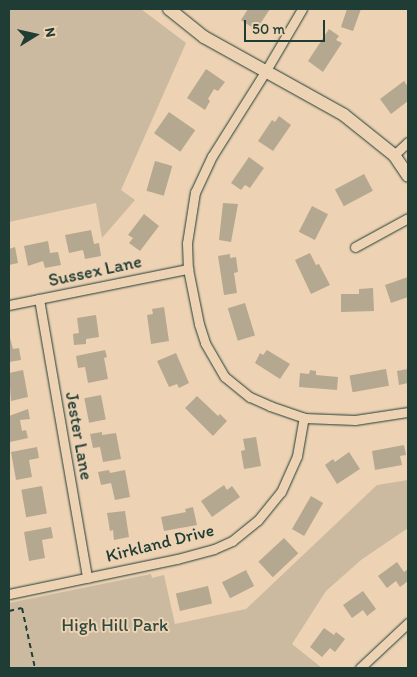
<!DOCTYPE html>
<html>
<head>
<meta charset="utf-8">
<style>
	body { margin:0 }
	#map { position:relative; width:417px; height:677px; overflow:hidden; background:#edd2b4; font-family:Itim,sans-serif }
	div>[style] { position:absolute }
	.green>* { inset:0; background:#cbba9f }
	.building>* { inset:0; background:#b4a890; transform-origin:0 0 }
	.path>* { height:2px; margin-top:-1px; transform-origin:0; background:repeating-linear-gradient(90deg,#1f3d34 0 5px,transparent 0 9px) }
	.roads { filter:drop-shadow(0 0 1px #1f3d34) drop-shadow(0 0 1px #1f3d34) }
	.street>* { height:9px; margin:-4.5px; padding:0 4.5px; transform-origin:4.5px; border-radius:4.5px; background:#edd2b4 }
	.secondary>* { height:12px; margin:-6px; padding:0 6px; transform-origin:6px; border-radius:6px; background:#edd2b4 }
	span { translate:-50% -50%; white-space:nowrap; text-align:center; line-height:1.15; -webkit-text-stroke:4px #edd2b4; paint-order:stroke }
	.street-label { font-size:18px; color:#1f3d34 }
	.park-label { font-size:18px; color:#304a3f }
	.frame { position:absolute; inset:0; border:10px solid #1f3d34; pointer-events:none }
	.north { position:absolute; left:10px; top:10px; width:50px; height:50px; -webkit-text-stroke:4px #edd2b4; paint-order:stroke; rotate:80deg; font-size:14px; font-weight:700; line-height:20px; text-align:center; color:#1f3d34 }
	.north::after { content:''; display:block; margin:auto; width:18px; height:22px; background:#1f3d34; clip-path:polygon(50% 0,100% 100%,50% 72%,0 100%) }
	.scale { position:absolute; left:244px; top:20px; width:81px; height:22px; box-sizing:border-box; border:2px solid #1f3d34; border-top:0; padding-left:6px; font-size:15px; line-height:18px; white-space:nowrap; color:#1f3d34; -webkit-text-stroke:4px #edd2b4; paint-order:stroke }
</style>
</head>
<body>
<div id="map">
	<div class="green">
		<div style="clip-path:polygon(9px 9px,141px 9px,186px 43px,121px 190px,135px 200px,102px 238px,96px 203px,9px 222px)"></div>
		<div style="clip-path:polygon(408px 480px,408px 528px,361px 560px,326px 591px,292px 644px,322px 668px,9px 668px,9px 603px,151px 574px,152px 578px,164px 575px,175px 624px,246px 609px,377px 485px)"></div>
	</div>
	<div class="building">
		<div style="clip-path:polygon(248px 9px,270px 9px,256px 30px,241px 20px)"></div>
		<div style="clip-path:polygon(347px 9px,361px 9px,353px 31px,341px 27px)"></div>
		<div style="clip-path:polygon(329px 29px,339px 36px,336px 40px,342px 43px,323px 72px,308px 61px)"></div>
		<div style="clip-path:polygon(206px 69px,225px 82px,218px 91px,214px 89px,208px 99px,210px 101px,205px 110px,187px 98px)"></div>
		<div style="clip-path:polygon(404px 81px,408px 87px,408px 101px,391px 114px,380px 99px)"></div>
		<div style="left:169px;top:112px;width:32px;height:26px;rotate:35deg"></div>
		<div style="clip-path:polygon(279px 116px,291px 125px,273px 151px,258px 141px,272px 120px,275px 122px)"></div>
		<div style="clip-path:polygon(249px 157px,264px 168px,250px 188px,245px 185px,241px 190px,231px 183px)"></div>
		<div style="left:155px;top:161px;width:18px;height:31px;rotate:16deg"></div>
		<div style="left:364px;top:174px;width:19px;height:33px;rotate:62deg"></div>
		<div style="clip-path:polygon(223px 203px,238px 204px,231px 242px,219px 240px)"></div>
		<div style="left:312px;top:206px;width:18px;height:29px;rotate:27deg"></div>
		<div style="clip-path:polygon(144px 214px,159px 226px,140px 251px,129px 243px,133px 238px,128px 235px)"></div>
		<div style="clip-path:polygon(91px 230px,94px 244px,99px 243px,101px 256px,85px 259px,83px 250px,69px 253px,65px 235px)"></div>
		<div style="clip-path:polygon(48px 241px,50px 253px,58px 252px,61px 265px,45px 268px,43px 261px,28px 266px,24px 246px)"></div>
		<div style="clip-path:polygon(15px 247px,18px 263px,9px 265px,9px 249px)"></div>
		<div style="clip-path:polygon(310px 253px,316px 265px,319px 264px,330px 285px,311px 294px,295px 260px)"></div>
		<div style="clip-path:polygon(230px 254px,230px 258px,236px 257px,238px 272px,234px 273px,237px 293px,224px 295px,218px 256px)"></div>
		<div style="clip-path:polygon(408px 277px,408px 297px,391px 303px,385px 285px)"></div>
		<div style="clip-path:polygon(373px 288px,374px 311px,341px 312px,341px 294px,359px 294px,359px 289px)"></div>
		<div style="left:245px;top:303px;width:34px;height:18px;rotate:73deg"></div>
		<div style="clip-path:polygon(164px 307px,169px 341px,151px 344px,147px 315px,153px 314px,152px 309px)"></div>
		<div style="clip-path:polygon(96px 315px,99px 337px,86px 339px,86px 344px,74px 345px,73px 334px,79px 333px,77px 318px)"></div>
		<div style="clip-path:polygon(9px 334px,13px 349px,19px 348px,21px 360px,9px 362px)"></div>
		<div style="clip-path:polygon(105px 350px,107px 357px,104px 358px,108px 379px,88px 383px,85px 367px,78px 368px,76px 356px)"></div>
		<div style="clip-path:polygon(267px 350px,290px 364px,280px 379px,255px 363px,260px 353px,263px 355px)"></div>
		<div style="clip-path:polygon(176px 353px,189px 383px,179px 388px,177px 384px,169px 387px,157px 361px)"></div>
		<div style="left:386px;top:369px;width:17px;height:37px;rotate:80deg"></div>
		<div style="clip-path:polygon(408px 369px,408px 383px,399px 385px,397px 371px)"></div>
		<div style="clip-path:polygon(23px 370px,28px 397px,11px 401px,9px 373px)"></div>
		<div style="clip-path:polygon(310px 370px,316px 371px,316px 375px,338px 377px,337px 390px,299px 387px,300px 373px,309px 374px)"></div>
		<div style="left:101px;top:395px;width:25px;height:17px;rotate:79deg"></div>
		<div style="clip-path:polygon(197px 396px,218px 416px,220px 414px,227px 421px,213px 436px,185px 408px)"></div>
		<div style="clip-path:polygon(28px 409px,30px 419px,20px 420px,22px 431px,26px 430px,28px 438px,10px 442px,9px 416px)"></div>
		<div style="clip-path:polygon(102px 432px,102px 435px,116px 433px,121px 459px,103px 462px,100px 447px,93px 448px,90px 434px)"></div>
		<div style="clip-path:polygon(256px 437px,261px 466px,244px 469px,241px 451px,245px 450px,243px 439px)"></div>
		<div style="clip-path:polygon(404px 445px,406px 455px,400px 456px,402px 465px,375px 470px,372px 451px)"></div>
		<div style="clip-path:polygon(37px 447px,39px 458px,29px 460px,32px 477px,16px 480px,11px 452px)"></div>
		<div style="clip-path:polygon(349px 452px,360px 469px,337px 484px,325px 465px,333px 459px,335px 462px)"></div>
		<div style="clip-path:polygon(109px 470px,110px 473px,125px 470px,130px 497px,115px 500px,111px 483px,101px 485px,98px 472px)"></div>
		<div style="clip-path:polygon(224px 485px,227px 490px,232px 486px,240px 497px,212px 517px,201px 501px)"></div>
		<div style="left:42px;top:486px;width:28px;height:21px;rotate:80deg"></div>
		<div style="left:311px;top:496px;width:14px;height:38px;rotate:30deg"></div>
		<div style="clip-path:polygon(193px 507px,197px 525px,164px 531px,161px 517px,186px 512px,185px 509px)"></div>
		<div style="clip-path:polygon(125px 511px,129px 537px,114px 540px,113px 530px,110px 531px,107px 513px)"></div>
		<div style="clip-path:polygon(51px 527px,53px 538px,42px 540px,45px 558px,29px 561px,24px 532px)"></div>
		<div style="left:284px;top:538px;width:21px;height:35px;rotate:47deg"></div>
		<div style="clip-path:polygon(397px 562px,404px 572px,408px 569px,408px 581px,400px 587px,396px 581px,387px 588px,378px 576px)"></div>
		<div style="left:246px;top:570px;width:18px;height:27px;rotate:63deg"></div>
		<div style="left:208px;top:586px;width:18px;height:33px;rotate:77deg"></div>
		<div style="clip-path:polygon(363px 591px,376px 609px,367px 616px,363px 610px,352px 618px,343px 605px)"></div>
		<div style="clip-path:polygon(324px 628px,334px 635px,336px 632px,345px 639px,335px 652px,330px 648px,322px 657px,310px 647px)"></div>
	</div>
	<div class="path">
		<div style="left:9px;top:611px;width:13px;rotate:-13deg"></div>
		<div style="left:22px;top:608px;width:61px;rotate:77.8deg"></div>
	</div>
	<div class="roads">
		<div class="street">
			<div style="left:302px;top:9px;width:73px;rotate:120.4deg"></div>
			<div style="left:265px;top:72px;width:99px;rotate:122.2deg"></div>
			<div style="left:212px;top:156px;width:40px;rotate:115deg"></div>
			<div style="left:195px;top:192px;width:52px;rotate:98.9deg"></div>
			<div style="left:187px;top:243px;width:26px;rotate:88deg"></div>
			<div style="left:188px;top:269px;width:56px;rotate:78.7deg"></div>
			<div style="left:199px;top:324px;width:20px;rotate:72deg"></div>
			<div style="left:205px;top:343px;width:39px;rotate:60deg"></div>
			<div style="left:225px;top:377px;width:32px;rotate:39deg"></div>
			<div style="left:250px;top:397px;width:22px;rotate:24deg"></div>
			<div style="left:270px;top:406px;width:36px;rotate:19deg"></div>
			<div style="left:304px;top:418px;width:51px;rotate:2.2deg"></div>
			<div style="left:355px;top:420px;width:54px;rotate:-8.6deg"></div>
			<div style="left:394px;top:155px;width:19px;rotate:-43deg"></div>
			<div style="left:355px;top:247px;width:60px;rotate:-28.7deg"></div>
			<div style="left:39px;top:299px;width:283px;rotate:80.2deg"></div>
			<div style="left:9px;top:305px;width:183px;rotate:-11.4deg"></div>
			<div style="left:9px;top:594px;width:172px;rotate:-11.8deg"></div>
			<div style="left:177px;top:559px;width:38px;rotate:-15deg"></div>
			<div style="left:214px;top:549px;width:20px;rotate:-24deg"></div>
			<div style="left:232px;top:541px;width:33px;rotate:-39deg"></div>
			<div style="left:258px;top:520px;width:36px;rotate:-51deg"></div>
			<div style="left:281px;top:492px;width:39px;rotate:-66deg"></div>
			<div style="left:297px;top:456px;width:39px;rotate:-80deg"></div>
			<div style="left:360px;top:668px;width:66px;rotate:-43.2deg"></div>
		</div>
		<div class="secondary">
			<div style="left:169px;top:9px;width:45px;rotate:38.7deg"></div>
			<div style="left:204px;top:37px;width:160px;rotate:29.1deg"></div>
			<div style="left:344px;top:115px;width:64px;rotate:38.7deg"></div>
			<div style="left:394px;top:155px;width:25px;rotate:56deg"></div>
		</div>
	</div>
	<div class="street-label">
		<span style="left:95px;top:271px;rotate:-12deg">Sussex Lane</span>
		<span style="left:79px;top:436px;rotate:80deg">Jester Lane</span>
		<span style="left:160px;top:543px;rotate:-14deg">Kirkland Drive</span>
	</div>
	<div class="park-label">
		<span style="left:115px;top:625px">High Hill Park</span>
	</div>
	<div class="frame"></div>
	<div class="north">N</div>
	<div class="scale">50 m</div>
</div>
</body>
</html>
